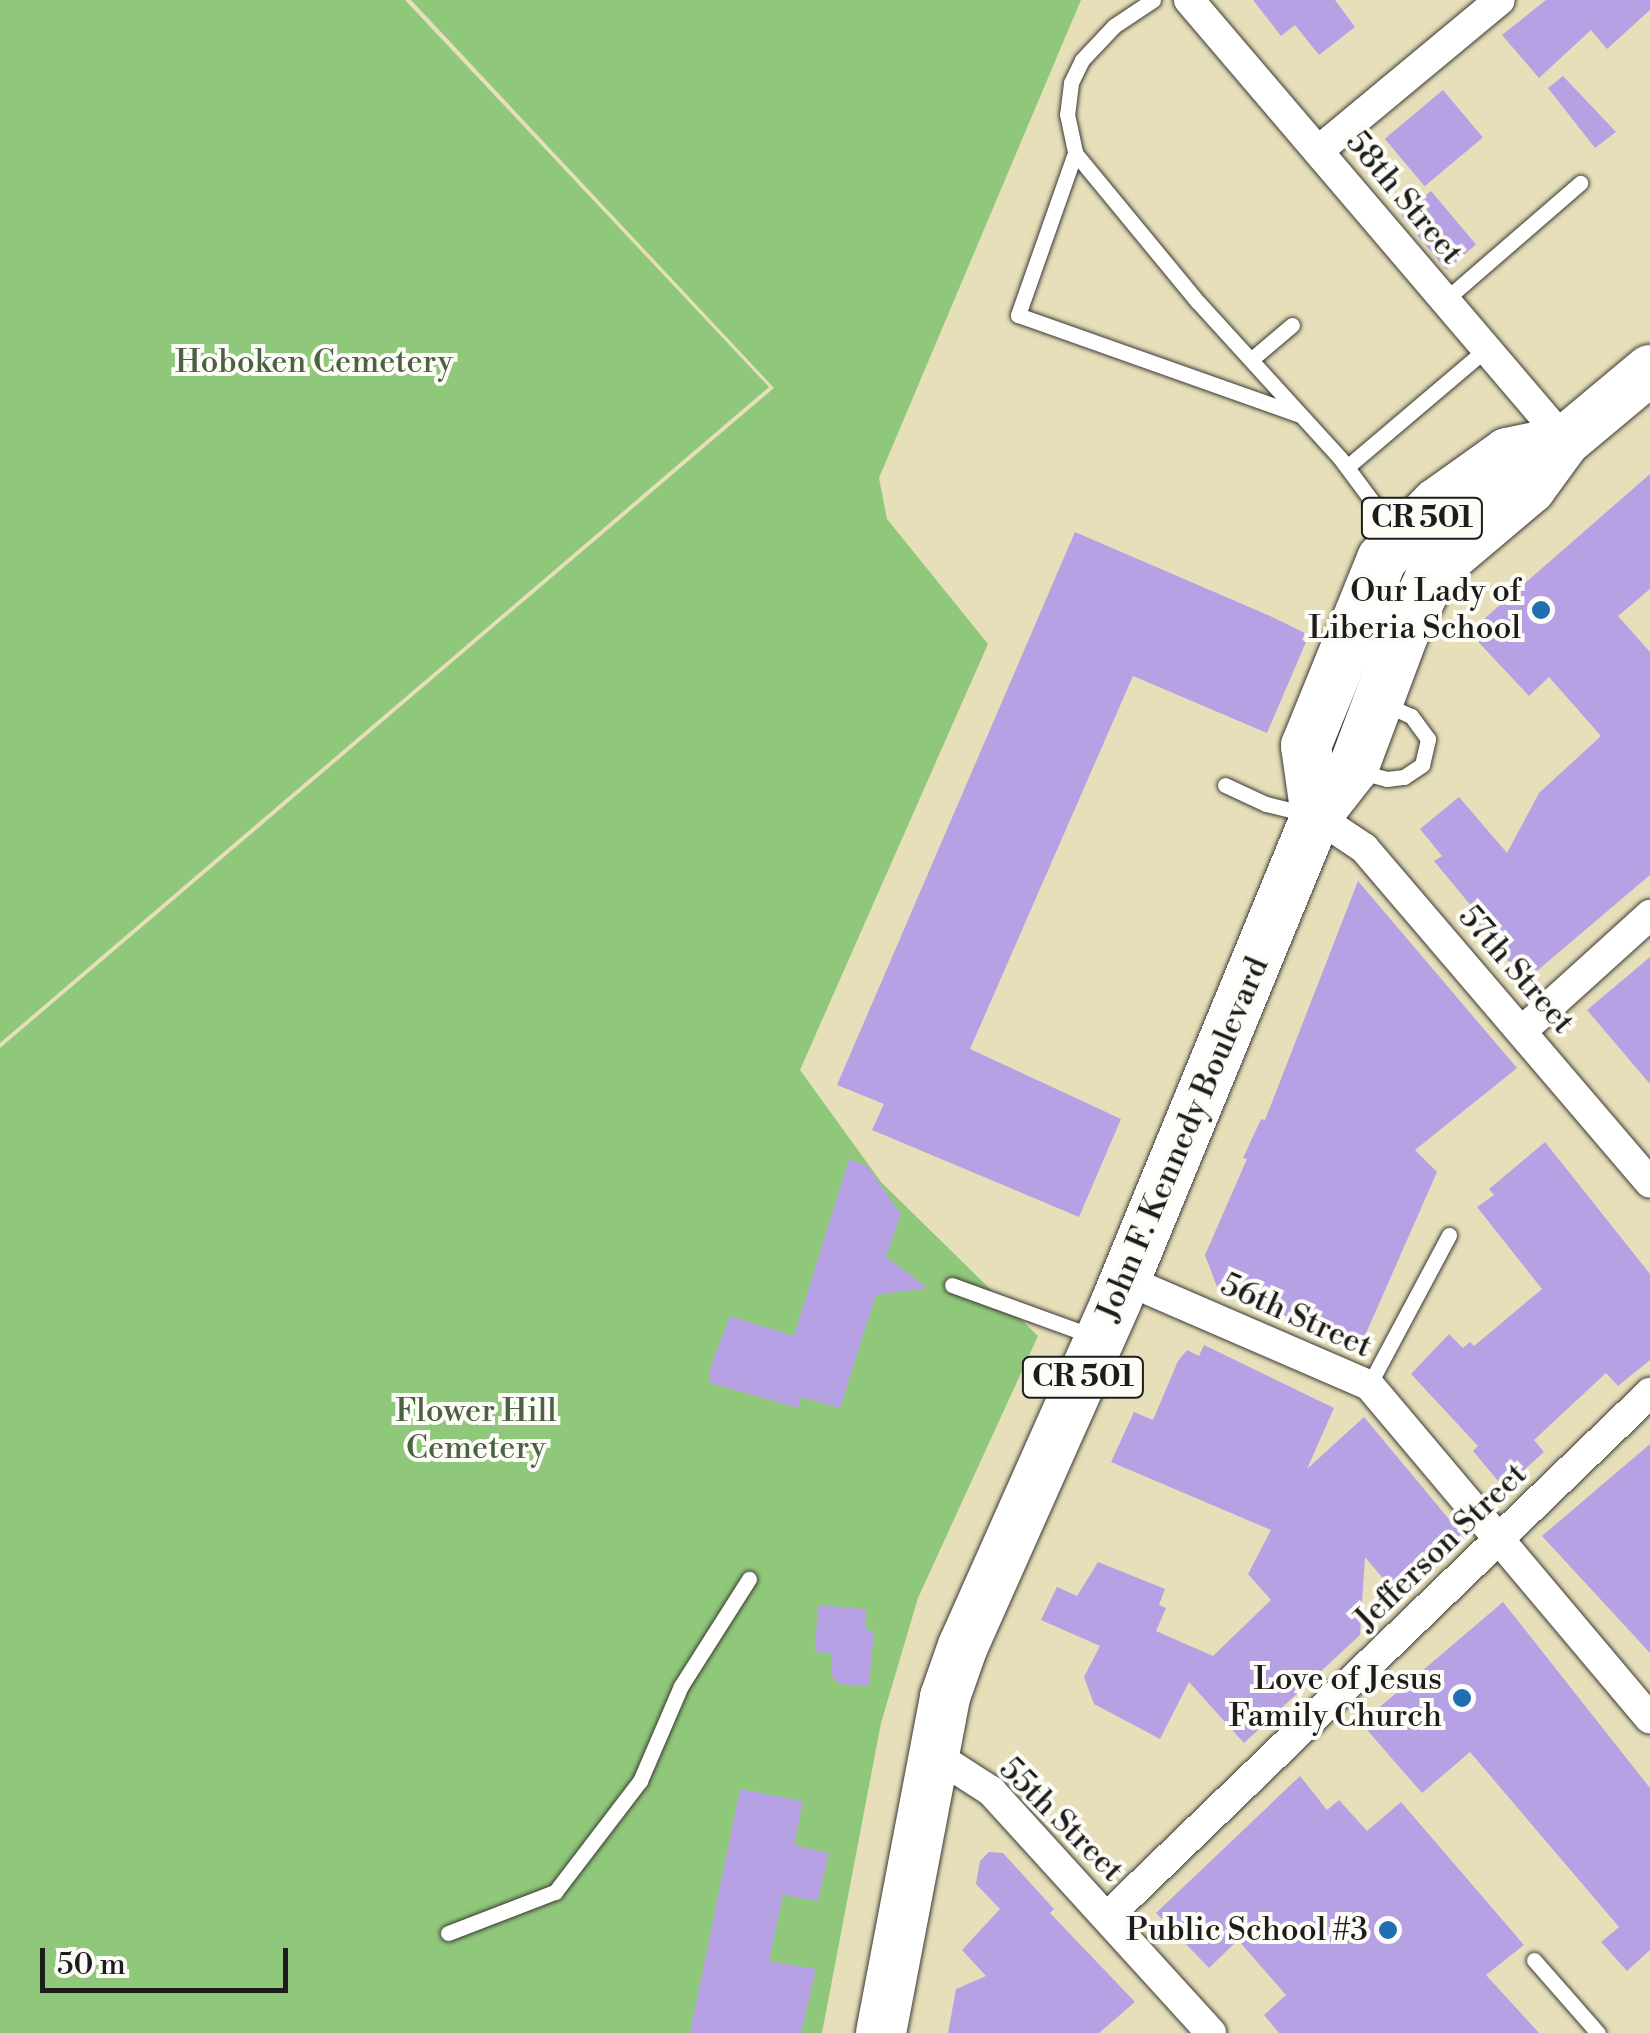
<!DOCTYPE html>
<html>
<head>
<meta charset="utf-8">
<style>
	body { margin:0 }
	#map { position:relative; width:1650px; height:2033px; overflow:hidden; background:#e7dfba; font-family:"Libre Bodoni",serif }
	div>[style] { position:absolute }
	.green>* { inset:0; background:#90c87b }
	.building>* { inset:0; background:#b7a1e5; transform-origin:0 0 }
	.roads { filter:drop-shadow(0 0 2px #3a3934) drop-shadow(0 0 2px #3a3934) }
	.service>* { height:15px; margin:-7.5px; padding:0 7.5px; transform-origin:7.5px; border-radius:7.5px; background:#fff }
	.minor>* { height:30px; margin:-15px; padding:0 15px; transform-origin:15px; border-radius:15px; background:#fff }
	.primary>* { height:50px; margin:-25px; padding:0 25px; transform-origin:25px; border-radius:25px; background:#fff }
	.dots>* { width:28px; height:28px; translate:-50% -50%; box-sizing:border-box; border:5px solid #fdfcf7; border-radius:50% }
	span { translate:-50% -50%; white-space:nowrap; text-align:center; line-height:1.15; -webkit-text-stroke:8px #fdfcf7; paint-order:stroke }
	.shield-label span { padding:2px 8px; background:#fdfcf7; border:2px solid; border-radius:8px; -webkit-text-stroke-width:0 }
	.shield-label { font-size:30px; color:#1c1c1c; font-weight:700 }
	.street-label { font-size:32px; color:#1c1c1c }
	.park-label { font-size:32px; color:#4a6142 }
	.poi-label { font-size:32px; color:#1c1c1c }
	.right { translate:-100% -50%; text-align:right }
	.scale { position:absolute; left:40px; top:1948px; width:248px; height:45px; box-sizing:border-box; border:5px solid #1c1c1c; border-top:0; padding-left:12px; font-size:30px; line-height:35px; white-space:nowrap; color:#1c1c1c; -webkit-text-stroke:8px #fdfcf7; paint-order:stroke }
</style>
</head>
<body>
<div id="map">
	<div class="green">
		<div style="clip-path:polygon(0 0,405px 0,769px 387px,0 1043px)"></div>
		<div style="clip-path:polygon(411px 0,1081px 0,879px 478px,887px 519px,988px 644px,800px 1070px,881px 1182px,1038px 1336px,918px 1598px,881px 1723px,822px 2033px,0 2033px,0 1048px,774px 388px)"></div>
	</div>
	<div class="building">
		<div style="clip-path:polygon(1253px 0,1335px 0,1355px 27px,1319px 55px,1295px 25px,1281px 36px)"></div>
		<div style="clip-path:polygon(1546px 0,1650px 0,1650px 10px,1607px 49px,1591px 30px,1539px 78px,1502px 35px)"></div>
		<div style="clip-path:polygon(1563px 76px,1616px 132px,1595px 148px,1548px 88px)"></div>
		<div style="left:1443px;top:90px;width:62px;height:76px;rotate:50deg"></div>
		<div style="left:1431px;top:191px;width:70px;height:39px;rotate:50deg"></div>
		<div style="clip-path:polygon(1650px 474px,1650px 589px,1618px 616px,1650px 652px,1650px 875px,1525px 981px,1476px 924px,1482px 919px,1434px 861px,1442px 856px,1420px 829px,1459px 797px,1507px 853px,1539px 793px,1601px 736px,1549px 677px,1529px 696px,1469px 632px)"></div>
		<div style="clip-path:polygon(1075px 532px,1270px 616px,1305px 633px,1302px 640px,1306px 642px,1267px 733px,1133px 676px,970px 1049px,1121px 1119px,1079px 1217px,872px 1130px,884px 1104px,837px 1085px)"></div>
		<div style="clip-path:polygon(1358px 881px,1517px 1068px,1415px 1150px,1437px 1172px,1360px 1347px,1217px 1287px,1205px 1255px,1247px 1159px,1243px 1158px,1261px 1119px,1265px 1120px)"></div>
		<div style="clip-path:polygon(1650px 957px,1650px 1084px,1587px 1010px)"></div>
		<div style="clip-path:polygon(1545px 1142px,1650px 1274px,1650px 1360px,1618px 1386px,1606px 1373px,1534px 1440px,1544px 1452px,1504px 1488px,1473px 1451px,1478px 1446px,1411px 1374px,1449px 1334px,1463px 1348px,1470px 1342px,1474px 1346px,1542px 1289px,1477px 1207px,1494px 1195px,1489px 1189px)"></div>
		<div style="clip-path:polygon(849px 1159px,867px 1166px,901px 1214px,886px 1257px,928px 1288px,876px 1295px,840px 1408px,801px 1397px,798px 1408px,710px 1383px,709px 1371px,730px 1316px,794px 1336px)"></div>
		<div style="clip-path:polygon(1204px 1345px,1334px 1408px,1307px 1469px,1364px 1417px,1463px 1536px,1396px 1594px,1365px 1557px,1360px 1635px,1244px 1743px,1189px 1682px,1160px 1739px,1094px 1704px,1084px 1677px,1100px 1646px,1041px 1620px,1057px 1587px,1077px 1596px,1098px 1562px,1165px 1589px,1159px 1605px,1166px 1608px,1156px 1631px,1213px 1656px,1271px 1600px,1248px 1574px,1271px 1530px,1111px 1462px,1134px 1412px,1153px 1420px,1178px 1361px,1187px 1350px,1199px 1356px)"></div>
		<div style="clip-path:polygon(1650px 1444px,1650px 1653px,1542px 1536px)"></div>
		<div style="clip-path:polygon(1503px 1602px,1650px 1788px,1650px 1950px,1627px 1971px,1601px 1942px,1619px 1927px,1470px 1752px,1422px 1793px,1361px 1723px)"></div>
		<div style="clip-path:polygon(818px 1605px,866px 1609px,865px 1630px,874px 1631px,869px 1686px,839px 1684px,832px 1676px,832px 1653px,815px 1652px)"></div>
		<div style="clip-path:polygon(1300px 1776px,1327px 1810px,1339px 1800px,1367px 1831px,1401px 1802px,1524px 1945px,1486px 1975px,1539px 2033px,1279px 2033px,1264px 2015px,1286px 1995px,1238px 1940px,1209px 1968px,1156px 1913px)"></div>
		<div style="clip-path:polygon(740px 1789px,803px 1801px,794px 1845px,829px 1853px,818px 1901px,783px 1895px,769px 1961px,816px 1969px,801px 2033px,690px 2033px)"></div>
		<div style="clip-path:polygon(989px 1852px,1003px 1853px,1054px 1909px,1050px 1913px,1135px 2002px,1099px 2033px,948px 2033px,956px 1989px,986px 1976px,962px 1950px,1000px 1909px,976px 1884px,980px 1861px)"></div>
	</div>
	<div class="roads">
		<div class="service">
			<div style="left:1153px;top:0;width:47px;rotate:146.3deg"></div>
			<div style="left:1114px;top:26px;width:47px;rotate:133.3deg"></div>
			<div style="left:1082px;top:60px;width:25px;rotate:116deg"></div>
			<div style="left:1071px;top:83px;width:31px;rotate:97deg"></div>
			<div style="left:1067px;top:114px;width:40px;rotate:78deg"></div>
			<div style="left:1075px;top:153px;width:193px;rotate:50.5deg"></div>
			<div style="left:1198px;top:302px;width:211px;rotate:47.7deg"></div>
			<div style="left:1340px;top:458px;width:97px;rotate:53.4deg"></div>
			<div style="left:1075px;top:153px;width:172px;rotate:109.4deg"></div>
			<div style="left:1018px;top:315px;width:299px;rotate:19.5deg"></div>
			<div style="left:1445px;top:300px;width:179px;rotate:-40.9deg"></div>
			<div style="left:1253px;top:358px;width:51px;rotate:-40.2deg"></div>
			<div style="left:1347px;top:467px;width:182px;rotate:-40.3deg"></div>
			<div style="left:1357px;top:771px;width:31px;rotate:15deg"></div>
			<div style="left:1387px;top:779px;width:17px;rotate:-7deg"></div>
			<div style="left:1404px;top:777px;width:22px;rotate:-34deg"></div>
			<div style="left:1422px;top:765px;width:27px;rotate:-77deg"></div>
			<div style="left:1428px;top:739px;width:29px;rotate:-126deg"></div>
			<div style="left:1411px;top:716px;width:27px;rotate:-156deg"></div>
			<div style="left:1225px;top:785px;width:45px;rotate:24.9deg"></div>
			<div style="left:1266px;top:804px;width:42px;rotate:13.7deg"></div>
			<div style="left:952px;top:1285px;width:149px;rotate:20deg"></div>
			<div style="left:1369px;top:1385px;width:170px;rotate:-61.9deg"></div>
			<div style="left:448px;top:1933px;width:115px;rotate:-21deg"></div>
			<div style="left:555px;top:1892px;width:140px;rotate:-52.6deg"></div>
			<div style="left:640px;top:1781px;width:103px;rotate:-66.7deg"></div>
			<div style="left:681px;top:1686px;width:127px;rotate:-57.6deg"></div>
			<div style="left:1534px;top:1960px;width:97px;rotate:48.8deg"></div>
		</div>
		<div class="minor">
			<div style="left:1189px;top:0;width:580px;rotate:49.55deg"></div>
			<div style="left:1318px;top:151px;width:236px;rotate:-39.7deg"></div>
			<div style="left:1316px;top:816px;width:58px;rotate:33.7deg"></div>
			<div style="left:1364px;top:848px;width:440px;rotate:49.5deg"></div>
			<div style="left:1522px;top:1031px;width:173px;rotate:-42.2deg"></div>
			<div style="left:1126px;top:1280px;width:265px;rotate:23.4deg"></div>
			<div style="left:1369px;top:1385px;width:436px;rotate:49.9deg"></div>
			<div style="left:935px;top:1755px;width:67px;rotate:32.7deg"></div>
			<div style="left:991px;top:1791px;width:327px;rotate:47.7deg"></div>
			<div style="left:1107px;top:1917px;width:755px;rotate:-43.98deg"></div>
		</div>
		<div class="primary">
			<div style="left:1316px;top:816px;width:71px;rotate:-98.1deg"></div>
			<div style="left:1306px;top:746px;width:202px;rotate:-67.9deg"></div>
			<div style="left:1382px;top:559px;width:78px;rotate:-45.5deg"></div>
			<div style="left:1437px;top:503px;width:86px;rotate:-35.5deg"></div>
			<div style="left:1507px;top:453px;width:59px;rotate:-11.7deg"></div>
			<div style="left:881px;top:2033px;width:342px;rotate:-79.2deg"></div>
			<div style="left:945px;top:1697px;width:54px;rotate:-70.6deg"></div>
			<div style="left:963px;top:1646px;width:376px;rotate:-66deg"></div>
			<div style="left:1116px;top:1302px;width:526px;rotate:-67.63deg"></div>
			<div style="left:1316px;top:816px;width:60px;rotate:-51.8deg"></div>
			<div style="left:1353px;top:769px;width:143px;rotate:-69.5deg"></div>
			<div style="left:1403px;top:635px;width:72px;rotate:-64.5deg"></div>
			<div style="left:1434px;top:570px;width:126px;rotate:-40.2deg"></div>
			<div style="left:1530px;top:489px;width:59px;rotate:-53.9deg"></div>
			<div style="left:1565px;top:441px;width:111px;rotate:-39.9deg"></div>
		</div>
	</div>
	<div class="dots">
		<div style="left:1541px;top:610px;background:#1f6fb2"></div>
		<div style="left:1462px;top:1698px;background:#1f6fb2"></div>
		<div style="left:1388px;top:1930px;background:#1f6fb2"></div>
	</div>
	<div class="shield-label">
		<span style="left:1422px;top:518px">CR 501</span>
		<span style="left:1083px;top:1377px">CR 501</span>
	</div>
	<div class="street-label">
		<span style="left:1404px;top:198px;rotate:50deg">58th Street</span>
		<span style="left:1516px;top:970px;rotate:49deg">57th Street</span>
		<span style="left:1183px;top:1139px;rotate:-67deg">John F. Kennedy Boulevard</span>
		<span style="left:1296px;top:1316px;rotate:24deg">56th Street</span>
		<span style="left:1441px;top:1547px;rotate:-44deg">Jefferson Street</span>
		<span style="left:1061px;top:1820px;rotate:45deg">55th Street</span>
	</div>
	<div class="park-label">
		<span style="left:314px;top:362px">Hoboken Cemetery</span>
		<span style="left:476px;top:1430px">Flower Hill<br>Cemetery</span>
	</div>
	<div class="poi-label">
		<span class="right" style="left:1521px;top:610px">Our Lady of<br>Liberia School</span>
		<span class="right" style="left:1442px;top:1698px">Love of Jesus<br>Family Church</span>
		<span class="right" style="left:1368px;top:1930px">Public School #3</span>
	</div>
	<div class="scale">50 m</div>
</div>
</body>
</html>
